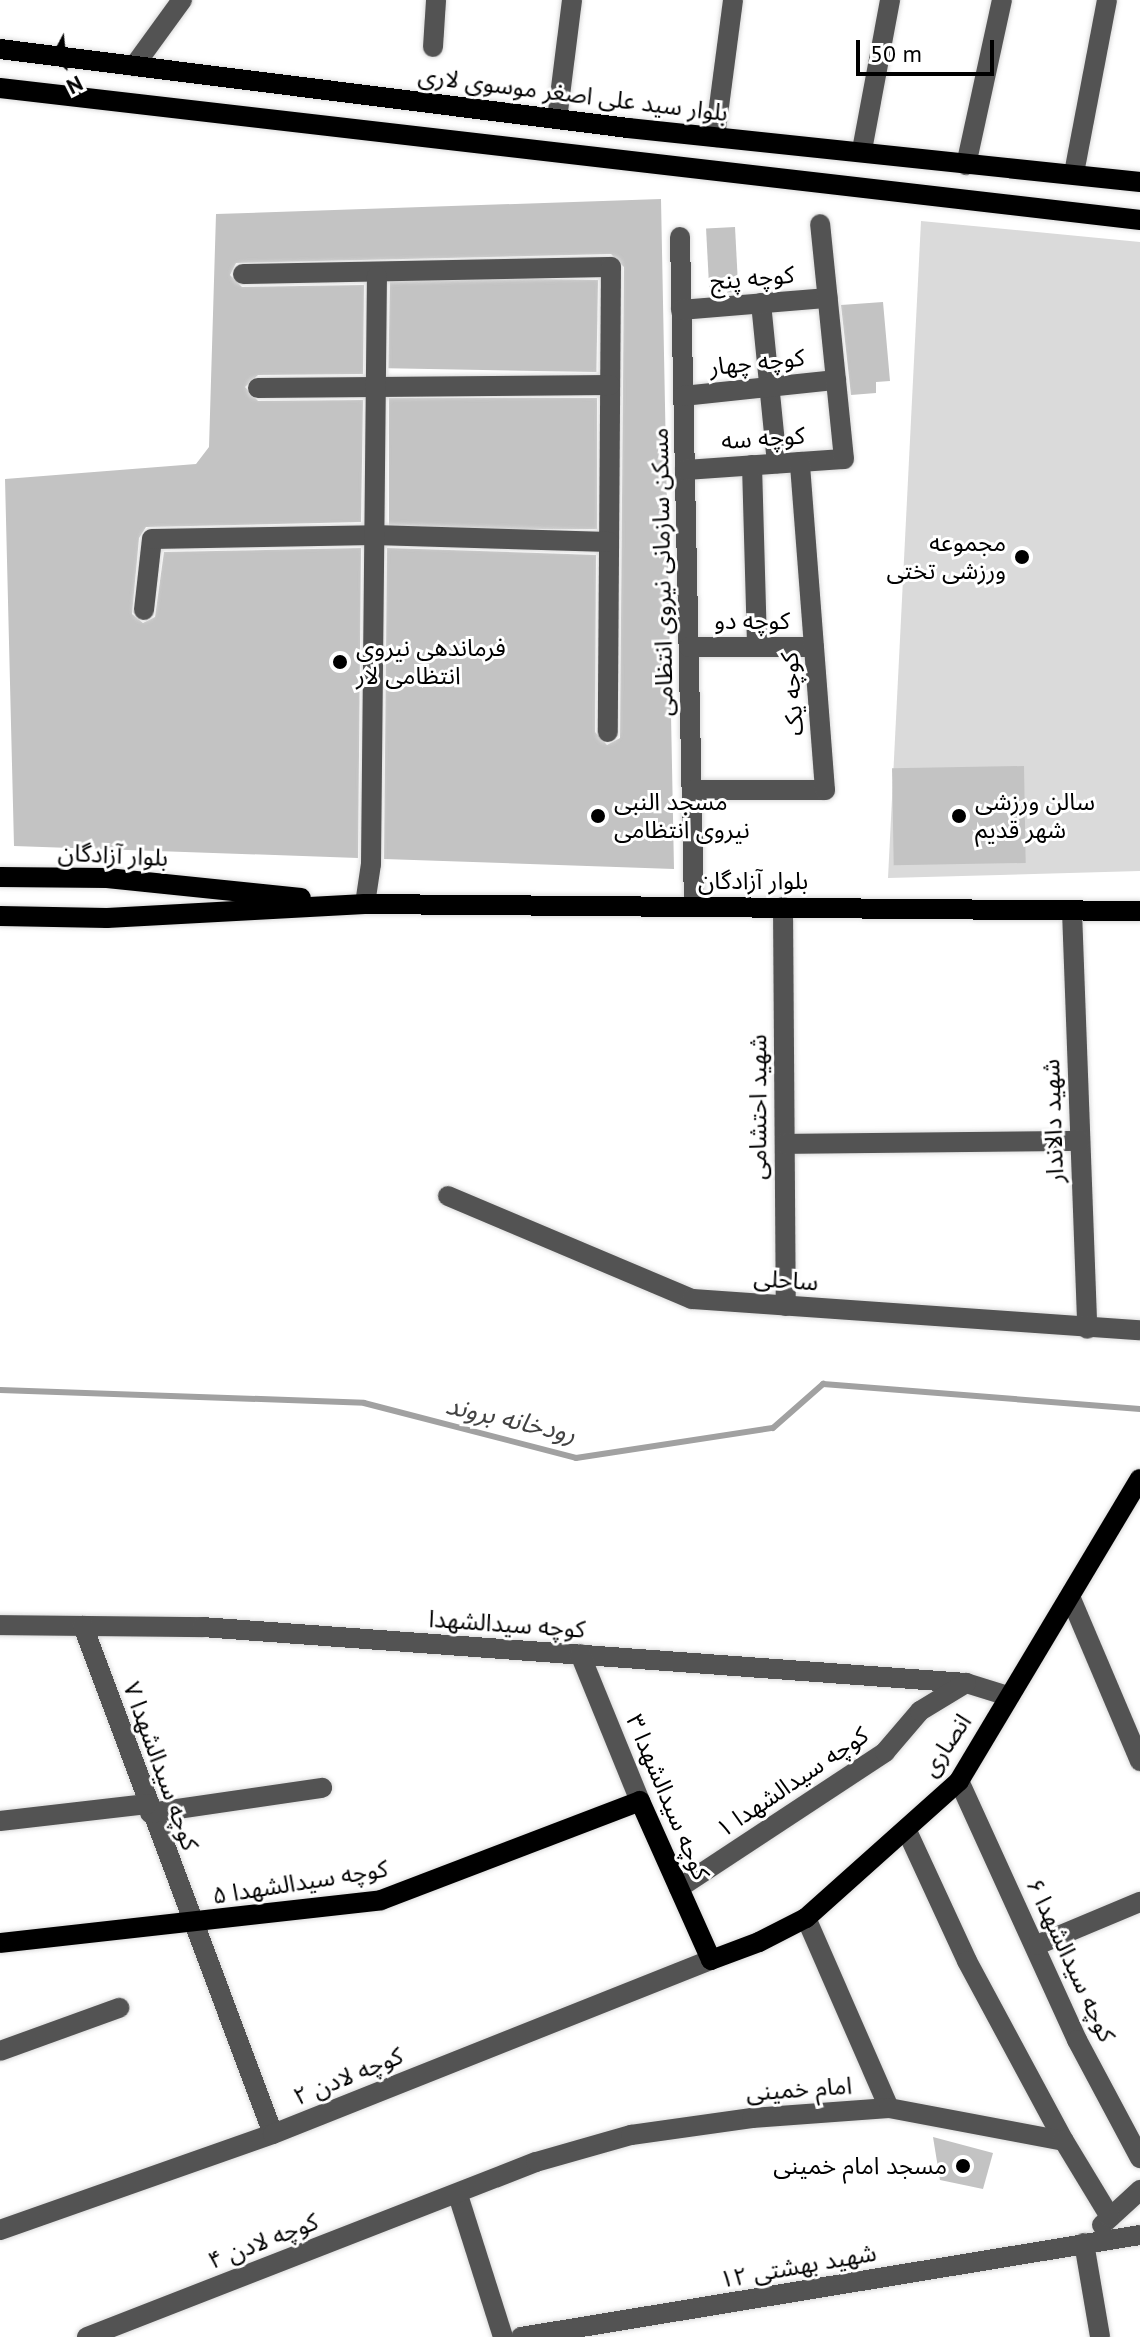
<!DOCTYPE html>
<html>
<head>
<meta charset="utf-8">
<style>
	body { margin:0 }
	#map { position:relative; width:1140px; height:2337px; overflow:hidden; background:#fff; font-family:"PT Sans","Noto Sans Arabic",sans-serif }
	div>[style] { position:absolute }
	.green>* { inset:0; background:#dadada }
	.stream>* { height:6px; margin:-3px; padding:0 3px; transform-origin:3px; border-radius:3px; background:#a1a1a1 }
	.building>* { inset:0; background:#c3c3c3; transform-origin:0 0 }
	.roads { filter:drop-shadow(0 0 2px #dbdbdb) drop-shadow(0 0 2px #dbdbdb) }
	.minor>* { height:20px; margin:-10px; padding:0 10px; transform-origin:10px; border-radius:10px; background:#535353 }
	.major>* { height:20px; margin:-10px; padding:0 10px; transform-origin:10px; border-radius:10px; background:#000 }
	.dots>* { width:22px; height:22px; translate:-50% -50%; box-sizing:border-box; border:4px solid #fff; border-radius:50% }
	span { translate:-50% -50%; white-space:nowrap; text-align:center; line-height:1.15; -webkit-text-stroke:6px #fff; paint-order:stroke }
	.street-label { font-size:24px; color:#000 }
	.poi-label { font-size:24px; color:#000 }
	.right { translate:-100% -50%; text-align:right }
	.left { translate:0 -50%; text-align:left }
	.water-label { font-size:26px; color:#424242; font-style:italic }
	.north { position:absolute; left:24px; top:24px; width:80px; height:80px; -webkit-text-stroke:6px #fff; paint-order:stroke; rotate:153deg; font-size:22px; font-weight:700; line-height:32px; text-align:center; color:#000 }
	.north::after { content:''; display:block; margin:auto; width:28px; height:36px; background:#000; clip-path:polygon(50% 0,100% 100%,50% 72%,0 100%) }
	.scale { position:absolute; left:856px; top:40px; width:138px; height:36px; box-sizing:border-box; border:4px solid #000; border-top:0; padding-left:10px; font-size:24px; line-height:28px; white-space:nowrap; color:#000; -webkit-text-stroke:6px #fff; paint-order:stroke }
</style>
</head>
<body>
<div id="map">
	<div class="green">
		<div style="clip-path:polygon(921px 221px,1140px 242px,1140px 871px,888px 878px)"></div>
	</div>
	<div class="stream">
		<div style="left:0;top:1390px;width:364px;rotate:2deg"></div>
		<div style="left:364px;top:1403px;width:219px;rotate:14.5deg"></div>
		<div style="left:576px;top:1458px;width:199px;rotate:-8.7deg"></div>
		<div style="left:773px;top:1428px;width:67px;rotate:-41.3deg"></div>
		<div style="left:823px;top:1384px;width:318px;rotate:4.5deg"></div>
	</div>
	<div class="building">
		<div style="clip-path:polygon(661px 199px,674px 869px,384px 859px,387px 548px,596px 555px,595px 732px,607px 745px,620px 738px,624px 267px,611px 254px,236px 263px,230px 275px,242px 287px,364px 285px,363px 374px,258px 375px,245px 387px,258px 401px,363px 400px,361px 522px,146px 527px,139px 538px,132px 614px,143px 623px,155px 617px,164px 552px,361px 548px,358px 858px,14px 846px,5px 479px,196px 464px,209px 447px,216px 214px)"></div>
		<div style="left:735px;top:227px;width:65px;height:29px;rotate:87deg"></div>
		<div style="left:598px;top:280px;width:92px;height:208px;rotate:91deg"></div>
		<div style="clip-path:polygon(883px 302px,890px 381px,876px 382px,876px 393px,851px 395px,841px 305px)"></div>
		<div style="left:597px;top:398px;width:131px;height:208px;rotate:90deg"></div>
		<div style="left:1024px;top:766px;width:97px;height:132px;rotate:89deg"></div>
		<div style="clip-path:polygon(933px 2137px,993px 2153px,983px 2189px,940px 2180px)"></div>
	</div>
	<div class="roads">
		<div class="minor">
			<div style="left:433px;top:47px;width:47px;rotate:-86.3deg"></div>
			<div style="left:134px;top:66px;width:82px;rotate:-54deg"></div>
			<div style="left:557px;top:119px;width:120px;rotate:-82.8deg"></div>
			<div style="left:715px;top:137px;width:138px;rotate:-82.5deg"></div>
			<div style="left:862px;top:150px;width:153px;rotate:-79.4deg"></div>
			<div style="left:966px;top:165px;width:169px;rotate:-77.7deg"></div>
			<div style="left:1074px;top:173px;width:176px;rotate:-79.2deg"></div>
			<div style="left:680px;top:237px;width:669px;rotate:88.8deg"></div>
			<div style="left:243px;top:274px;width:368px;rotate:-1.1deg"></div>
			<div style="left:611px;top:267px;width:465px;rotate:90.4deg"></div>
			<div style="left:761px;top:303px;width:161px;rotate:84.3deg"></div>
			<div style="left:681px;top:310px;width:147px;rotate:-4.7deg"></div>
			<div style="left:258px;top:388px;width:352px;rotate:-0.5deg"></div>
			<div style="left:683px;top:396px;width:154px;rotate:-6deg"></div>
			<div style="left:752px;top:465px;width:182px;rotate:88.4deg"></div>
			<div style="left:685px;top:470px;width:159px;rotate:-4deg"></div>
			<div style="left:844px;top:459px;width:236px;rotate:-95.8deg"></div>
			<div style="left:144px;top:610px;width:71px;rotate:-83.6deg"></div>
			<div style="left:152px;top:539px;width:222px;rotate:-1deg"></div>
			<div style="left:374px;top:535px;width:235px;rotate:1.7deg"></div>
			<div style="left:689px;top:647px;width:125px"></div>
			<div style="left:693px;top:790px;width:132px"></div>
			<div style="left:825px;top:790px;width:329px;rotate:-94.4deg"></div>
			<div style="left:365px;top:904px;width:40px;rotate:-81.5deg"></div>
			<div style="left:371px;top:864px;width:588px;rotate:-89.42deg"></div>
			<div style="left:783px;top:907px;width:399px;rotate:89.6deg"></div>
			<div style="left:1072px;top:911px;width:418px;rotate:87.9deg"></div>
			<div style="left:785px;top:1144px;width:295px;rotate:-0.6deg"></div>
			<div style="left:448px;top:1196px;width:265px;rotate:22.9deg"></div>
			<div style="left:692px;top:1299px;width:449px;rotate:4deg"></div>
			<div style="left:1072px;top:1601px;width:174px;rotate:67deg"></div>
			<div style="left:0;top:1625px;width:202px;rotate:0.6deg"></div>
			<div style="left:202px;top:1627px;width:766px;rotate:4.19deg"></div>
			<div style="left:966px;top:1683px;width:44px;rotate:17.2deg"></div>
			<div style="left:83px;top:1626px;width:542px;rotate:69.49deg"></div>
			<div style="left:580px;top:1654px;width:159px;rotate:67.8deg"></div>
			<div style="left:959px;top:1781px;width:285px;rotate:65.5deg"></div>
			<div style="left:1077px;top:2040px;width:134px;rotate:61.9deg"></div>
			<div style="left:150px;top:1813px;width:174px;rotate:-8.3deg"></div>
			<div style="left:0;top:1821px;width:148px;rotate:-6.6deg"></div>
			<div style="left:907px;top:1831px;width:143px;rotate:65.2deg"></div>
			<div style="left:967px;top:1961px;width:204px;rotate:61.7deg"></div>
			<div style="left:679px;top:1888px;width:247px;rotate:-33.4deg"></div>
			<div style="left:885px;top:1752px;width:54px;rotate:-49.5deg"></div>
			<div style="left:920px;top:1711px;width:54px;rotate:-31.3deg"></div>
			<div style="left:806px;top:1918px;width:207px;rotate:66.4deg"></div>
			<div style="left:1037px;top:1945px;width:112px;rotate:-22.7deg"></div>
			<div style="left:0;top:2051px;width:127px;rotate:-19.9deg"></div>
			<div style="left:458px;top:2195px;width:149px;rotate:72.4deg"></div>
			<div style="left:1102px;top:2225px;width:52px;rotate:-42.6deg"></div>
			<div style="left:0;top:2230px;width:289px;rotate:-19.4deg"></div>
			<div style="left:273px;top:2134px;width:471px;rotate:-21.7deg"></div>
			<div style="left:1084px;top:2243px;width:95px;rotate:80.3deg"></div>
			<div style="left:87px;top:2337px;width:482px;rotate:-21.3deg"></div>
			<div style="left:536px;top:2162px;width:99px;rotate:-15.9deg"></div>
			<div style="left:631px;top:2135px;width:122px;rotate:-8deg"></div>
			<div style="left:752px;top:2118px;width:137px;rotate:-4.2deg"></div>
			<div style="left:889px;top:2108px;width:178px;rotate:10.7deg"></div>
			<div style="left:1064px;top:2141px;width:89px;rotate:58.8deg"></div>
			<div style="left:521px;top:2337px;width:627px;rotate:-9.36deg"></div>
		</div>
		<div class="major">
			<div style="left:0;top:49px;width:633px;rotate:7.17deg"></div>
			<div style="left:628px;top:128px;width:515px;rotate:6.02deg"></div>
			<div style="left:0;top:88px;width:1148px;rotate:6.6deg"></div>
			<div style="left:0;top:877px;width:107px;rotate:0.5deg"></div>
			<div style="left:107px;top:878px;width:195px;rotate:5.9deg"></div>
			<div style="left:0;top:916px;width:107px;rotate:1.1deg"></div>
			<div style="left:107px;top:918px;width:258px;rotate:-3.1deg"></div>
			<div style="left:365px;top:904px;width:775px;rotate:0.52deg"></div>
			<div style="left:0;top:1943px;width:383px;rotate:-6.4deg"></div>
			<div style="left:381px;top:1900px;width:277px;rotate:-20.9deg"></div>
			<div style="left:640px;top:1801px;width:174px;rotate:65.9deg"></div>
			<div style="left:711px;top:1960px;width:51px;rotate:-20.6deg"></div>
			<div style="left:759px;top:1942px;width:53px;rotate:-27.1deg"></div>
			<div style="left:806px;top:1918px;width:205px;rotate:-41.8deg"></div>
			<div style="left:959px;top:1781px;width:352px;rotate:-59.1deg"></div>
		</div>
	</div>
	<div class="dots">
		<div style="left:1022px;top:557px;background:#000"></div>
		<div style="left:340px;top:662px;background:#000"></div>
		<div style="left:598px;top:816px;background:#000"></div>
		<div style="left:959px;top:816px;background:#000"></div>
		<div style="left:963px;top:2166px;background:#000"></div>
	</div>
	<div class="street-label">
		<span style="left:573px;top:94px;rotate:7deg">بلوار سید علی اصغر موسوی لاری</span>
		<span style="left:752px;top:278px;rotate:-5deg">کوچه پنج</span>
		<span style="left:757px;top:362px;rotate:-6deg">کوچه چهار</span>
		<span style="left:763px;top:438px;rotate:-4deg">کوچه سه</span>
		<span style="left:662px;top:572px;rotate:-91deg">مسکن سازمانی نیروی انتظامی</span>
		<span style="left:752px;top:621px">کوچه دو</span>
		<span style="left:792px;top:694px;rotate:-94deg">کوچه یک</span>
		<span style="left:113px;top:855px;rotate:3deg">بلوار آزادگان</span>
		<span style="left:753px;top:881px">بلوار آزادگان</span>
		<span style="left:758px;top:1107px;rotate:-90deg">شهید احتشامی</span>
		<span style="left:1053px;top:1121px;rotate:-92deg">شهید دالاندار</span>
		<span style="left:786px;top:1280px;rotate:4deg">ساحلی</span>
		<span style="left:507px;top:1624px;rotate:4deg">کوچه سیدالشهدا</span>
		<span style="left:946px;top:1745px;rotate:-56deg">انصاری</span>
		<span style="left:161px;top:1766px;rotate:70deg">کوچه سیدالشهدا ۷</span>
		<span style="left:792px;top:1782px;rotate:-34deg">کوچه سیدالشهدا ۱</span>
		<span style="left:668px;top:1797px;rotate:67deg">کوچه سیدالشهدا ۳</span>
		<span style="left:300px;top:1882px;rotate:-9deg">کوچه سیدالشهدا ۵</span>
		<span style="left:1071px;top:1960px;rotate:65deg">کوچه سیدالشهدا ۶</span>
		<span style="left:348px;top:2076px;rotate:-22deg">کوچه لادن ۲</span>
		<span style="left:799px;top:2089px;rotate:-4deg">امام خمینی</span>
		<span style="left:263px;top:2241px;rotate:-21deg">کوچه لادن ۴</span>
		<span style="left:798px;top:2266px;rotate:-10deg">شهید بهشتی ۱۲</span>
	</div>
	<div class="poi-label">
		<span class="right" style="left:1006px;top:557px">مجموعه<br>ورزشی تختی</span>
		<span class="left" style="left:356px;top:662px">فرماندهی نیروی<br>انتظامی لار</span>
		<span class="left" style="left:614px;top:816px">مسجد النبی<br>نیروی انتظامی</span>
		<span class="left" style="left:975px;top:816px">سالن ورزشی<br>شهر قدیم</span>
		<span class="right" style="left:947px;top:2166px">مسجد امام خمینی</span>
	</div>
	<div class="water-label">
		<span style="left:511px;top:1419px;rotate:13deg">رودخانه بروند</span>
	</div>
	<div class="north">N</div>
	<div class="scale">50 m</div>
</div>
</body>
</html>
